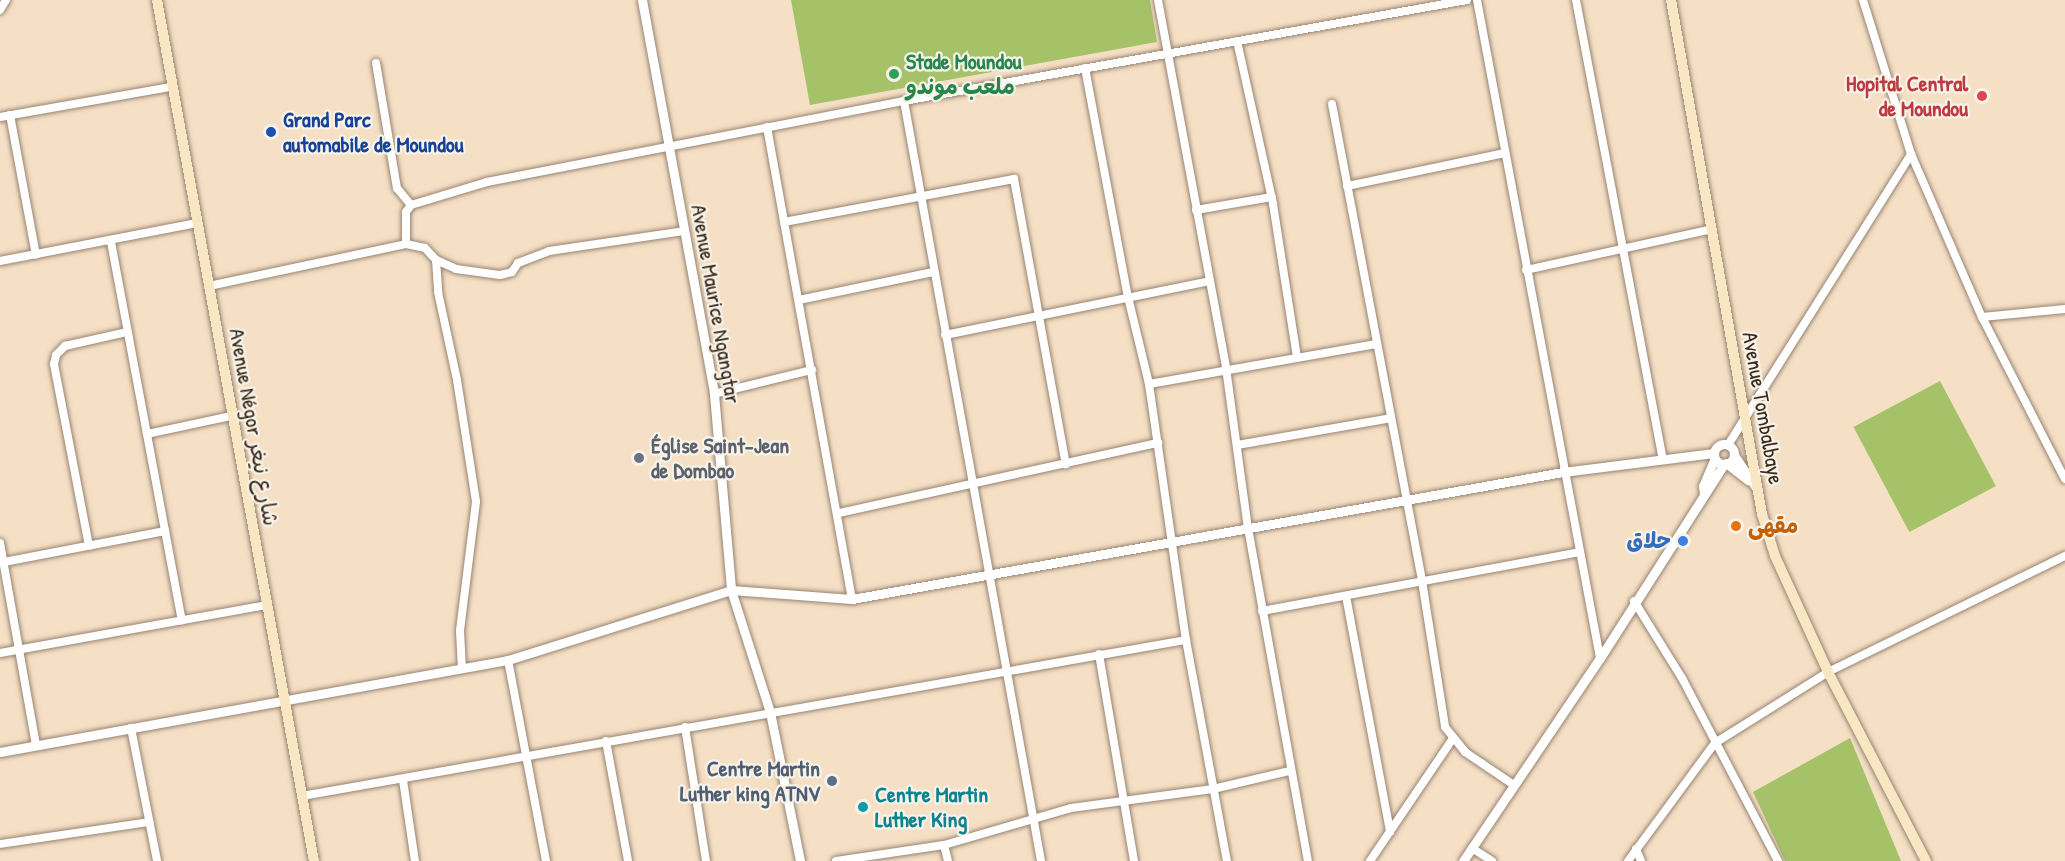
<!DOCTYPE html>
<html>
<head>
<meta charset="utf-8">
<style>
	body { margin:0 }
	#map { position:relative; width:2065px; height:861px; overflow:hidden; background:#f5dfc5; font-family:"Patrick Hand","Playpen Sans Arabic",sans-serif }
	div>[style] { position:absolute }
	.green>* { inset:0; background:#a6c269; transform-origin:0 0 }
	.roads { filter:drop-shadow(0 0 2px #988472) drop-shadow(0 0 2px #988472) }
	.minor>* { height:8px; margin:-4px; padding:0 4px; transform-origin:4px; border-radius:4px; background:#fff }
	.tertiary>* { height:9px; margin:-4.5px; padding:0 4.5px; transform-origin:4.5px; border-radius:4.5px; background:#fff }
	.tertiary>.ring { margin:-4.5px; padding:0; box-sizing:content-box; background:none; border:9px solid #fff; border-radius:50% }
	.secondary>* { height:10px; margin:-5px; padding:0 5px; transform-origin:5px; border-radius:5px; background:#f9e7c3 }
	.dots>* { width:16px; height:16px; translate:-50% -50%; box-sizing:border-box; border:3px solid #f7f3e8; border-radius:50% }
	span { translate:-50% -50%; white-space:nowrap; text-align:center; line-height:1.15; -webkit-text-stroke:4.5px #f7f3e8; paint-order:stroke }
	.leisure-label { font-size:22px; color:#27864d; font-weight:700 }
	.left { translate:0 -50%; text-align:left }
	.health-label { font-size:22px; color:#be3a42; font-weight:700 }
	.right { translate:-100% -50%; text-align:right }
	.transit-label { font-size:22px; color:#164399; font-weight:700 }
	.street-label { font-size:22px; color:#3b2a1e }
	.worship-label { font-size:22px; color:#5b616d; font-weight:700 }
	.food-label { font-size:22px; color:#c56008; font-weight:700 }
	.shop-label { font-size:22px; color:#366cbe; font-weight:700 }
	.service-label { font-size:22px; color:#4e5e75; font-weight:700 }
	.culture-label { font-size:22px; color:#0d838f; font-weight:700 }
</style>
</head>
<body>
<div id="map">
	<div class="green">
		<div style="clip-path:polygon(791px 0,1150px 0,1157px 42px,810px 105px)"></div>
		<div style="left:1940px;top:381px;width:119px;height:98px;rotate:62deg"></div>
		<div style="clip-path:polygon(1850px 738px,1901px 861px,1785px 861px,1753px 792px)"></div>
	</div>
	<div class="roads">
		<div class="minor">
			<div style="left:1158px;top:0;width:374px;rotate:79.5deg"></div>
			<div style="left:1226px;top:368px;width:162px;rotate:82.2deg"></div>
			<div style="left:1248px;top:528px;width:338px;rotate:79.8deg"></div>
			<div style="left:1477px;top:0;width:669px;rotate:79.41deg"></div>
			<div style="left:1576px;top:0;width:465px;rotate:79.3deg"></div>
			<div style="left:1863px;top:0;width:161px;rotate:72.7deg"></div>
			<div style="left:1911px;top:154px;width:178px;rotate:66.5deg"></div>
			<div style="left:1982px;top:317px;width:182px;rotate:62.9deg"></div>
			<div style="left:0;top:10px;width:12px;rotate:-59deg"></div>
			<div style="left:1237px;top:41px;width:167px;rotate:77.5deg"></div>
			<div style="left:1273px;top:204px;width:155px;rotate:81.1deg"></div>
			<div style="left:376px;top:63px;width:127px;rotate:80.5deg"></div>
			<div style="left:397px;top:188px;width:22px;rotate:51deg"></div>
			<div style="left:1085px;top:68px;width:233px;rotate:79.4deg"></div>
			<div style="left:1128px;top:297px;width:89px;rotate:76.4deg"></div>
			<div style="left:1149px;top:384px;width:259px;rotate:81.8deg"></div>
			<div style="left:1186px;top:640px;width:225px;rotate:79.5deg"></div>
			<div style="left:904px;top:101px;width:772px;rotate:79.78deg"></div>
			<div style="left:1332px;top:104px;width:485px;rotate:79.3deg"></div>
			<div style="left:1422px;top:581px;width:148px;rotate:81deg"></div>
			<div style="left:1445px;top:727px;width:32px;rotate:51deg"></div>
			<div style="left:1465px;top:752px;width:59px;rotate:34deg"></div>
			<div style="left:10px;top:115px;width:142px;rotate:79.5deg"></div>
			<div style="left:0;top:117px;width:174px;rotate:-10deg"></div>
			<div style="left:767px;top:127px;width:480px;rotate:79.8deg"></div>
			<div style="left:1347px;top:186px;width:161px;rotate:-11.8deg"></div>
			<div style="left:1196px;top:210px;width:77px;rotate:-9.7deg"></div>
			<div style="left:784px;top:222px;width:234px;rotate:-10.6deg"></div>
			<div style="left:1014px;top:179px;width:290px;rotate:79.7deg"></div>
			<div style="left:111px;top:242px;width:385px;rotate:79.4deg"></div>
			<div style="left:406px;top:244px;width:32px;rotate:-90deg"></div>
			<div style="left:406px;top:212px;width:9px;rotate:-54deg"></div>
			<div style="left:411px;top:205px;width:79px;rotate:-16.8deg"></div>
			<div style="left:487px;top:182px;width:425px;rotate:-11deg"></div>
			<div style="left:904px;top:101px;width:572px;rotate:-10.17deg"></div>
			<div style="left:436px;top:260px;width:32px;rotate:86deg"></div>
			<div style="left:438px;top:292px;width:90px;rotate:77.8deg"></div>
			<div style="left:457px;top:380px;width:123px;rotate:81.1deg"></div>
			<div style="left:476px;top:502px;width:130px;rotate:97.1deg"></div>
			<div style="left:460px;top:631px;width:38px;rotate:87deg"></div>
			<div style="left:0;top:261px;width:202px;rotate:-10.9deg"></div>
			<div style="left:1526px;top:270px;width:190px;rotate:-12.4deg"></div>
			<div style="left:209px;top:286px;width:201px;rotate:-12deg"></div>
			<div style="left:406px;top:244px;width:19px;rotate:12deg"></div>
			<div style="left:425px;top:248px;width:16px;rotate:47deg"></div>
			<div style="left:436px;top:260px;width:22px;rotate:24deg"></div>
			<div style="left:456px;top:269px;width:44px;rotate:7.8deg"></div>
			<div style="left:500px;top:275px;width:12px;rotate:-14deg"></div>
			<div style="left:512px;top:272px;width:11px;rotate:-56deg"></div>
			<div style="left:518px;top:263px;width:33px;rotate:-21deg"></div>
			<div style="left:549px;top:251px;width:136px;rotate:-8.4deg"></div>
			<div style="left:799px;top:300px;width:137px;rotate:-11.8deg"></div>
			<div style="left:1982px;top:317px;width:83px;rotate:-5.5deg"></div>
			<div style="left:945px;top:335px;width:270px;rotate:-11.5deg"></div>
			<div style="left:1149px;top:384px;width:231px;rotate:-10deg"></div>
			<div style="left:714px;top:394px;width:101px;rotate:-13.8deg"></div>
			<div style="left:147px;top:434px;width:86px;rotate:-12.1deg"></div>
			<div style="left:1237px;top:445px;width:156px;rotate:-9.9deg"></div>
			<div style="left:1728px;top:445px;width:344px;rotate:-57.8deg"></div>
			<div style="left:839px;top:513px;width:327px;rotate:-12.4deg"></div>
			<div style="left:0;top:543px;width:205px;rotate:79.9deg"></div>
			<div style="left:89px;top:546px;width:185px;rotate:-100.9deg"></div>
			<div style="left:54px;top:364px;width:9px;rotate:-77deg"></div>
			<div style="left:56px;top:355px;width:13px;rotate:-45deg"></div>
			<div style="left:65px;top:346px;width:64px;rotate:-12.7deg"></div>
			<div style="left:4px;top:562px;width:164px;rotate:-10.9deg"></div>
			<div style="left:1346px;top:596px;width:240px;rotate:79.4deg"></div>
			<div style="left:1634px;top:601px;width:91px;rotate:58.1deg"></div>
			<div style="left:1682px;top:678px;width:207px;rotate:62.3deg"></div>
			<div style="left:1262px;top:611px;width:323px;rotate:-10.5deg"></div>
			<div style="left:0;top:653px;width:272px;rotate:-10.2deg"></div>
			<div style="left:1099px;top:654px;width:210px;rotate:80.4deg"></div>
			<div style="left:508px;top:660px;width:205px;rotate:79.3deg"></div>
			<div style="left:685px;top:727px;width:136px;rotate:81.1deg"></div>
			<div style="left:131px;top:728px;width:136px;rotate:78.9deg"></div>
			<div style="left:606px;top:741px;width:122px;rotate:79.6deg"></div>
			<div style="left:403px;top:780px;width:82px;rotate:81.6deg"></div>
			<div style="left:302px;top:796px;width:898px;rotate:-10.01deg"></div>
			<div style="left:0;top:844px;width:151px;rotate:-8.4deg"></div>
			<div style="left:944px;top:845px;width:16px;rotate:76deg"></div>
			<div style="left:1472px;top:848px;width:24px;rotate:33deg"></div>
			<div style="left:1636px;top:849px;width:13px;rotate:67deg"></div>
			<div style="left:836px;top:861px;width:109px;rotate:-8.4deg"></div>
			<div style="left:944px;top:845px;width:132px;rotate:-16.2deg"></div>
			<div style="left:1071px;top:808px;width:143px;rotate:-7.6deg"></div>
			<div style="left:1213px;top:789px;width:79px;rotate:-13.2deg"></div>
			<div style="left:1370px;top:861px;width:146px;rotate:-55.9deg"></div>
			<div style="left:1628px;top:861px;width:147px;rotate:-53.6deg"></div>
			<div style="left:1715px;top:743px;width:133px;rotate:-32.1deg"></div>
			<div style="left:1828px;top:672px;width:264px;rotate:-26.1deg"></div>
		</div>
		<div class="tertiary">
			<div style="left:642px;top:0;width:401px;rotate:79.6deg"></div>
			<div style="left:714px;top:394px;width:197px;rotate:85deg"></div>
			<div style="left:731px;top:590px;width:128px;rotate:72.3deg"></div>
			<div style="left:770px;top:712px;width:152px;rotate:78.6deg"></div>
			<div class="ring" style="left:1714px;top:444px;width:11px;height:11px"></div>
			<div style="left:1734px;top:455px;width:41px;rotate:55.9deg"></div>
			<div style="left:1726px;top:463px;width:28px;rotate:38deg"></div>
			<div style="left:1704px;top:494px;width:8px;rotate:-97deg"></div>
			<div style="left:1703px;top:486px;width:30px;rotate:-67deg"></div>
			<div style="left:0;top:752px;width:516px;rotate:-10.27deg"></div>
			<div style="left:508px;top:660px;width:234px;rotate:-17.4deg"></div>
			<div style="left:731px;top:590px;width:121px;rotate:4.3deg"></div>
			<div style="left:852px;top:599px;width:722px;rotate:-10.13deg"></div>
			<div style="left:1563px;top:472px;width:152px;rotate:-7.2deg"></div>
			<div style="left:1463px;top:861px;width:245px;rotate:-56deg"></div>
			<div style="left:1600px;top:658px;width:230px;rotate:-57.4deg"></div>
		</div>
		<div class="secondary">
			<div style="left:157px;top:0;width:875px;rotate:79.67deg"></div>
			<div style="left:1671px;top:0;width:522px;rotate:79.96deg"></div>
			<div style="left:1762px;top:514px;width:44px;rotate:72.8deg"></div>
			<div style="left:1775px;top:556px;width:128px;rotate:65.4deg"></div>
			<div style="left:1828px;top:672px;width:213px;rotate:62.6deg"></div>
		</div>
	</div>
	<div class="dots">
		<div style="left:894px;top:74px;background:#2e9e5b"></div>
		<div style="left:1982px;top:96px;background:#e0444e"></div>
		<div style="left:271px;top:132px;background:#1a4fb4"></div>
		<div style="left:639px;top:458px;background:#6b7280"></div>
		<div style="left:1736px;top:526px;background:#e8710a"></div>
		<div style="left:1683px;top:541px;background:#3f7fe0"></div>
		<div style="left:832px;top:781px;background:#5c6f8a"></div>
		<div style="left:863px;top:807px;background:#0f9aa8"></div>
	</div>
	<div class="leisure-label">
		<span class="left" style="left:906px;top:74px">Stade Moundou<br>ملعب موندو</span>
	</div>
	<div class="health-label">
		<span class="right" style="left:1968px;top:96px">Hopital Central<br>de Moundou</span>
	</div>
	<div class="transit-label">
		<span class="left" style="left:283px;top:132px">Grand Parc<br>automabile de Moundou</span>
	</div>
	<div class="street-label">
		<span style="left:716px;top:304px;rotate:80deg">Avenue Maurice Ngangtar</span>
		<span style="left:1763px;top:408px;rotate:80deg">Avenue Tombalbaye</span>
		<span style="left:254px;top:427px;rotate:80deg">Avenue Négor شارع نيغر</span>
	</div>
	<div class="worship-label">
		<span class="left" style="left:651px;top:458px">Église Saint-Jean<br>de Dombao</span>
	</div>
	<div class="food-label">
		<span class="left" style="left:1748px;top:526px">مقهى</span>
	</div>
	<div class="shop-label">
		<span class="right" style="left:1671px;top:541px">حلاق</span>
	</div>
	<div class="service-label">
		<span class="right" style="left:820px;top:781px">Centre Martin<br>Luther king ATNV</span>
	</div>
	<div class="culture-label">
		<span class="left" style="left:875px;top:807px">Centre Martin<br>Luther King</span>
	</div>
</div>
</body>
</html>
